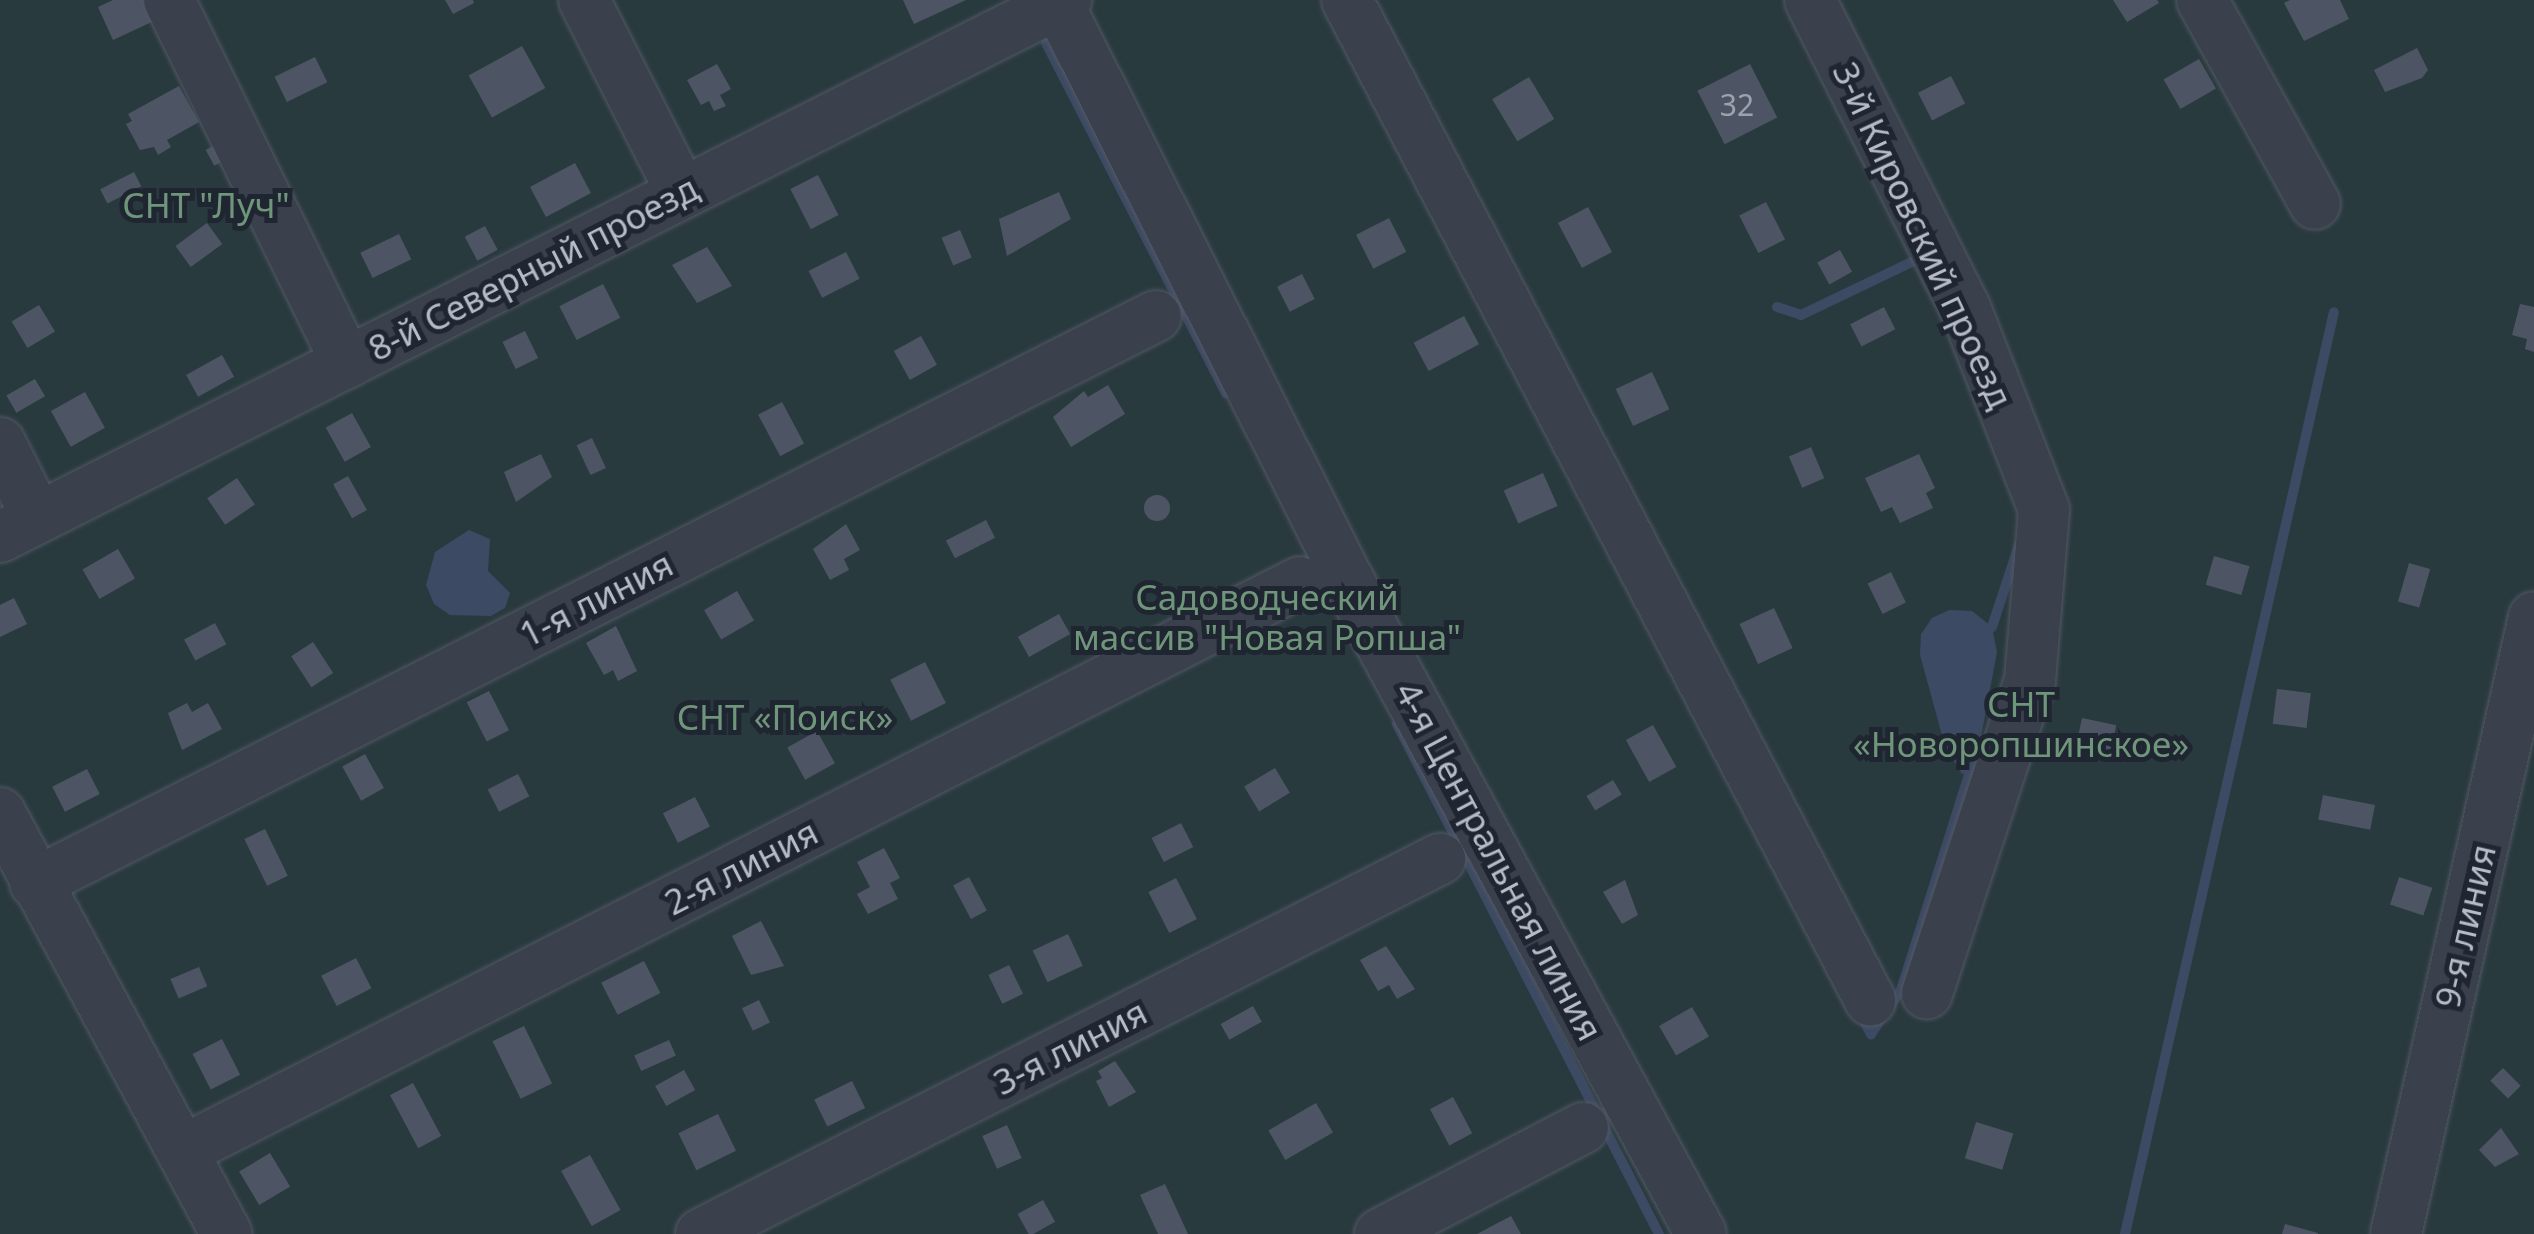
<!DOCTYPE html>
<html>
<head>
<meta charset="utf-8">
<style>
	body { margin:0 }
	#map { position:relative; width:2534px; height:1234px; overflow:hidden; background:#262d3c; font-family:"Noto Sans",sans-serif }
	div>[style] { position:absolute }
	.green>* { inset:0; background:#293a3e; transform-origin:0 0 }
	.water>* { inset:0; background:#3d4a63 }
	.stream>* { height:10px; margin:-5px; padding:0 5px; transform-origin:5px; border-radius:5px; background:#3d4a63 }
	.building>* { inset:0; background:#4d5565; transform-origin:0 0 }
	.round { border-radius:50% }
	.roads { filter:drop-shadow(0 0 2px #525864) drop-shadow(0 0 2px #525864) }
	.minor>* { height:50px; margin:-25px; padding:0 25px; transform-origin:25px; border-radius:25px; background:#3a404c }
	span { translate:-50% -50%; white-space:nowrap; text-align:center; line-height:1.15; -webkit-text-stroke:10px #1f2531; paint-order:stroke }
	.number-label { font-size:30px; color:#9ca2ae }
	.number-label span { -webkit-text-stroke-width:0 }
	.park-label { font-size:35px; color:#6f967b }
	.street-label { font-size:35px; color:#b6bbc7 }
</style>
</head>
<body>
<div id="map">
	<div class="green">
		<div style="left:0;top:0;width:2534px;height:1234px"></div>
	</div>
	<div class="water">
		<div style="clip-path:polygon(469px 530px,490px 539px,488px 571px,510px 593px,505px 608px,491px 616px,450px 615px,434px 604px,426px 585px,435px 552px)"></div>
		<div style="clip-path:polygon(1949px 610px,1972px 611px,1992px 627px,1997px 652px,1975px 769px,1962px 774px,1945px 746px,1920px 655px,1921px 634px,1932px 618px)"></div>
	</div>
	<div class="stream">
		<div style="left:1046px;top:43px;width:394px;rotate:62.8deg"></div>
		<div style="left:1777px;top:307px;width:25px;rotate:18deg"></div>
		<div style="left:1801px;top:315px;width:136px;rotate:-25.6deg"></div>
		<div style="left:1992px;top:627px;width:86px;rotate:-71.8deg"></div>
		<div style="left:1397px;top:724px;width:573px;rotate:62.81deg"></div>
		<div style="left:1861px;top:1016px;width:21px;rotate:61deg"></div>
		<div style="left:1871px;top:1034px;width:53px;rotate:-55.7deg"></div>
		<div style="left:1901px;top:990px;width:230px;rotate:-72.5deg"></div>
		<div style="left:2125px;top:1234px;width:945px;rotate:-77.23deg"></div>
	</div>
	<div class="building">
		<div style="clip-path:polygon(113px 0,146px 0,156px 20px,113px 40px,98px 7px)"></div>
		<div style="clip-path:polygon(445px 0,473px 0,474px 3px,453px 14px)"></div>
		<div style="clip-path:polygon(903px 0,966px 0,914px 24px)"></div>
		<div style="clip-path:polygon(2113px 0,2157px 0,2159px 3px,2127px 22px)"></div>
		<div style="clip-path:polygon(2290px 0,2340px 0,2349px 19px,2304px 41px,2284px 3px)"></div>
		<div style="left:522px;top:46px;width:48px;height:61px;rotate:61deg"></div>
		<div style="clip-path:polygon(2417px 48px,2428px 70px,2422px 78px,2385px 92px,2374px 70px)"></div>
		<div style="left:315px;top:57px;width:28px;height:45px;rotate:64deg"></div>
		<div style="left:2199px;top:59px;width:34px;height:41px;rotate:60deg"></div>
		<div style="clip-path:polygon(717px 64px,731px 89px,720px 95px,726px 106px,714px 111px,709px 101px,701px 105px,687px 80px)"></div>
		<div style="left:1750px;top:64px;width:60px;height:59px;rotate:63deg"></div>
		<div style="left:1951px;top:76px;width:31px;height:37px;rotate:63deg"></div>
		<div style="left:1529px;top:77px;width:49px;height:43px;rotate:59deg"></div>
		<div style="clip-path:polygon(179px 86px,199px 122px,167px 140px,171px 147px,158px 155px,154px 147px,140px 150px,126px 124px,132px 121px,128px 114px)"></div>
		<div style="left:231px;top:136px;width:18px;height:29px;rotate:61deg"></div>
		<div style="left:575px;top:163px;width:34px;height:51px;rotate:62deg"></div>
		<div style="left:134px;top:172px;width:16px;height:38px;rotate:63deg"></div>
		<div style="left:818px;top:175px;width:45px;height:31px;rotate:63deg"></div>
		<div style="clip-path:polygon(1059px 192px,1071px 219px,1007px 256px,999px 219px)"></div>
		<div style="left:1766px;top:202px;width:42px;height:30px;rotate:63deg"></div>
		<div style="left:1588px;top:207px;width:51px;height:34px;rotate:62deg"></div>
		<div style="left:1389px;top:218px;width:38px;height:37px;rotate:63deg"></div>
		<div style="left:207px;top:223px;width:26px;height:39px;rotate:54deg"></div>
		<div style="left:485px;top:226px;width:27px;height:23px;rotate:62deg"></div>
		<div style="left:960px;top:230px;width:30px;height:20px;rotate:67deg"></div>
		<div style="left:399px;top:234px;width:28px;height:43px;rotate:64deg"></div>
		<div style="clip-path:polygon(707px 247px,732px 286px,697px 303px,672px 265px)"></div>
		<div style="left:1840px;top:250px;width:25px;height:26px;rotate:61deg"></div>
		<div style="left:846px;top:252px;width:30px;height:42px;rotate:63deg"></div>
		<div style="left:1302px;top:274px;width:28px;height:28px;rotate:63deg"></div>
		<div style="left:603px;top:284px;width:38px;height:49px;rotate:63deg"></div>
		<div style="clip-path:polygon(2520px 304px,2534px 307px,2534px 352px,2525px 349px,2527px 339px,2512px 335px)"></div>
		<div style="left:39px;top:305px;width:31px;height:32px;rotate:59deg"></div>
		<div style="left:1884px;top:307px;width:25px;height:38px;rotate:63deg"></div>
		<div style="left:1464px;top:316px;width:32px;height:57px;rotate:62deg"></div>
		<div style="left:525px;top:331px;width:30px;height:25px;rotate:64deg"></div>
		<div style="left:921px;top:336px;width:33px;height:31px;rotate:61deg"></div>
		<div style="left:222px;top:355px;width:25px;height:41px;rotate:61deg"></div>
		<div style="left:1652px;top:372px;width:41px;height:40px;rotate:65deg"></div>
		<div style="left:35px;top:379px;width:20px;height:33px;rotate:60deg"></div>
		<div style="clip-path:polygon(1108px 385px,1125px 414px,1071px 447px,1053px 417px,1084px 391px,1088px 397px)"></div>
		<div style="left:85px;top:392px;width:41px;height:39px;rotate:61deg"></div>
		<div style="left:782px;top:402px;width:47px;height:27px;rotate:62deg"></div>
		<div style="left:352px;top:413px;width:39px;height:30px;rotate:61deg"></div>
		<div style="left:592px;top:438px;width:33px;height:17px;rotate:65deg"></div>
		<div style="left:1811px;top:447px;width:34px;height:24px;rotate:67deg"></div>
		<div style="clip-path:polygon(541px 454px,552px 477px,516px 502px,504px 472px)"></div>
		<div style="clip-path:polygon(1919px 454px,1935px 488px,1926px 493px,1933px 508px,1900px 523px,1892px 507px,1881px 512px,1865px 478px)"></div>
		<div style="left:1543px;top:473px;width:36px;height:43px;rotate:66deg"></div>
		<div style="left:348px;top:476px;width:39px;height:17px;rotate:61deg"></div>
		<div style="left:237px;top:478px;width:32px;height:36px;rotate:56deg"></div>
		<div class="round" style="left:1144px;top:495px;width:26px;height:26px"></div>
		<div style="left:986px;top:520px;width:20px;height:45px;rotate:63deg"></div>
		<div style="clip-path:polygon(846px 524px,860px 550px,844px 559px,849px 570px,830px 580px,813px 549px)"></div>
		<div style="left:118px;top:549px;width:34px;height:41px;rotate:60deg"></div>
		<div style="left:2214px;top:556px;width:37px;height:30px;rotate:16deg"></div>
		<div style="left:2409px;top:563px;width:22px;height:40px;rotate:16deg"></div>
		<div style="left:1891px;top:572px;width:34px;height:26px;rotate:64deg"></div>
		<div style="left:737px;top:591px;width:34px;height:38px;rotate:60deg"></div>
		<div style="clip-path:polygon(14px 598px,27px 624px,0 637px,0 605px)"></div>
		<div style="left:1774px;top:608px;width:44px;height:38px;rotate:65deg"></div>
		<div style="left:1059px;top:614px;width:23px;height:47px;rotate:61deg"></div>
		<div style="left:215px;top:623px;width:24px;height:35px;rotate:62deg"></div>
		<div style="clip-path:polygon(616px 626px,637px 671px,618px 681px,613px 670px,604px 675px,586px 643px)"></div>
		<div style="left:313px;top:642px;width:37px;height:26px;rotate:57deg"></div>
		<div style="left:925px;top:662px;width:46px;height:39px;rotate:63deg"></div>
		<div style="left:2277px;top:689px;width:34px;height:35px;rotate:7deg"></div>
		<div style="left:489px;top:691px;width:44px;height:25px;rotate:63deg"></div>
		<div style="clip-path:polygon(187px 703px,192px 712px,208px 703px,222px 729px,182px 750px,168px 713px)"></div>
		<div style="left:2082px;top:718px;width:35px;height:32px;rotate:12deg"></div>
		<div style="left:1653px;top:725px;width:48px;height:31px;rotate:61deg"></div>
		<div style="left:817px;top:731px;width:37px;height:34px;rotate:61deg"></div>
		<div style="left:365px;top:754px;width:39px;height:26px;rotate:61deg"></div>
		<div style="left:1275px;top:768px;width:29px;height:36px;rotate:59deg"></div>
		<div style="left:87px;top:769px;width:28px;height:39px;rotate:63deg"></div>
		<div style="left:518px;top:774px;width:25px;height:34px;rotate:63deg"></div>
		<div style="left:1613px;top:780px;width:17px;height:31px;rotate:59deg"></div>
		<div style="left:2323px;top:795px;width:53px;height:25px;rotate:11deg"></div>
		<div style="left:695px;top:797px;width:33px;height:36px;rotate:63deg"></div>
		<div style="left:1181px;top:823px;width:27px;height:33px;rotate:63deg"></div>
		<div style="left:265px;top:829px;width:52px;height:23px;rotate:64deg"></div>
		<div style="clip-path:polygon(884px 848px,900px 878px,890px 883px,898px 899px,868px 914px,857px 894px,870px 887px,857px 862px)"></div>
		<div style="left:969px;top:877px;width:38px;height:18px;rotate:62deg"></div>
		<div style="left:2399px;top:877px;width:35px;height:29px;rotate:18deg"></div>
		<div style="left:1176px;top:878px;width:46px;height:31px;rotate:63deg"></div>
		<div style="clip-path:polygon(1625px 880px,1638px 915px,1622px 924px,1603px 892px)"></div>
		<div style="clip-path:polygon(761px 921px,784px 966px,751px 975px,732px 936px)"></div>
		<div style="left:1068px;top:934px;width:35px;height:39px;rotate:65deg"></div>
		<div style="clip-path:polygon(1386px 946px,1415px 989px,1397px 999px,1389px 985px,1378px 991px,1360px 960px)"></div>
		<div style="left:356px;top:958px;width:34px;height:39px;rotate:63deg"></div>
		<div style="left:644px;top:961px;width:36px;height:48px;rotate:63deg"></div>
		<div style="left:1009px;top:965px;width:32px;height:23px;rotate:64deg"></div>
		<div style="left:199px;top:967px;width:21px;height:31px;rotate:67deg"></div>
		<div style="left:759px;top:1000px;width:25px;height:19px;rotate:64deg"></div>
		<div style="left:1253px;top:1006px;width:18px;height:37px;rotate:61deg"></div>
		<div style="left:1692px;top:1007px;width:34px;height:38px;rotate:60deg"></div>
		<div style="left:524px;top:1026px;width:64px;height:35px;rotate:64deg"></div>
		<div style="left:222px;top:1039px;width:40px;height:33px;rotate:63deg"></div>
		<div style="left:669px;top:1040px;width:17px;height:38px;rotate:66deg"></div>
		<div style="clip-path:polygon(1115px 1061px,1136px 1092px,1109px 1107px,1096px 1081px,1102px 1078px,1098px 1071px)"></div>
		<div style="left:2503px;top:1068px;width:25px;height:18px;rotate:45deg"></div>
		<div style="left:684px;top:1070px;width:23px;height:33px;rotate:61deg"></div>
		<div style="left:852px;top:1081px;width:30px;height:42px;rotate:64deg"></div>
		<div style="left:413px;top:1083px;width:60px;height:26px;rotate:62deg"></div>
		<div style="left:1453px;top:1097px;width:41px;height:26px;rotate:62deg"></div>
		<div style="left:1316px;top:1103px;width:34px;height:55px;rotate:60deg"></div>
		<div style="left:718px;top:1114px;width:41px;height:44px;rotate:64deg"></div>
		<div style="left:1976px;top:1122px;width:39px;height:38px;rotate:17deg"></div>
		<div style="left:1007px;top:1125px;width:36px;height:27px;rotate:66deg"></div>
		<div style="clip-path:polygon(2501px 1128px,2519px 1154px,2495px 1167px,2479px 1150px)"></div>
		<div style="left:270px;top:1153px;width:39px;height:36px;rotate:59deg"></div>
		<div style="left:590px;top:1155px;width:63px;height:33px;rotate:61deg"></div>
		<div style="clip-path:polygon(1165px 1184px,1188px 1234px,1158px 1234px,1140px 1195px)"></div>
		<div style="left:1043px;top:1200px;width:25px;height:29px;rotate:61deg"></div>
		<div style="clip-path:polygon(1511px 1216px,1521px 1234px,1477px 1234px)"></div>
		<div style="clip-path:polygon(2285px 1224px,2318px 1233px,2318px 1234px,2282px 1234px)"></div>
	</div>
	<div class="roads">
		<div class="minor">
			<div style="left:169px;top:0;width:404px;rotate:63.9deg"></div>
			<div style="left:584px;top:0;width:214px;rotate:63.1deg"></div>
			<div style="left:1347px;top:0;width:1129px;rotate:62.39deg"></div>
			<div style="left:1810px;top:0;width:345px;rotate:63.3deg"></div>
			<div style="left:1965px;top:308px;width:217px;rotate:68.6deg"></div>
			<div style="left:2044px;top:510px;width:171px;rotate:94.7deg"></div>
			<div style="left:2030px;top:680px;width:330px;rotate:108.2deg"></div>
			<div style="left:2202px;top:0;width:233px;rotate:61deg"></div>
			<div style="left:1058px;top:4px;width:698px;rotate:63.25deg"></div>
			<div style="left:1372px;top:627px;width:690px;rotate:61.54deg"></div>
			<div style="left:0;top:443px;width:83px;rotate:63.4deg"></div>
			<div style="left:0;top:537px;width:1194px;rotate:-26.74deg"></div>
			<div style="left:0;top:813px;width:478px;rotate:61.7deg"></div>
			<div style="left:35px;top:883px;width:1256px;rotate:-26.83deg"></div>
			<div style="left:182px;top:1151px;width:1254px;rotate:-26.97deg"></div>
			<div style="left:701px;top:1234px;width:829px;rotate:-26.91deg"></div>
			<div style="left:1380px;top:1234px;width:229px;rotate:-27.6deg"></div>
			<div style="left:2396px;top:1234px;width:632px;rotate:-77.39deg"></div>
		</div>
	</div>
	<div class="number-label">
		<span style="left:1737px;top:105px">32</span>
	</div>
	<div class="park-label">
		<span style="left:206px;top:205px">СНТ "Луч"</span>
		<span style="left:1267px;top:617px">Садоводческий<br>массив "Новая Ропша"</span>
		<span style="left:2021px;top:724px">СНТ<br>«Новоропшинское»</span>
		<span style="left:785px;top:717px">СНТ «Поиск»</span>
	</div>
	<div class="street-label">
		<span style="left:1923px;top:235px;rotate:65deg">3-й Кировский проезд</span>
		<span style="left:533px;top:268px;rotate:-27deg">8-й Северный проезд</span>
		<span style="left:596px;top:599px;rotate:-27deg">1-я линия</span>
		<span style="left:1499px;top:861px;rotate:62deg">4-я Центральная линия</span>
		<span style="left:741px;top:867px;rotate:-27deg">2-я линия</span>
		<span style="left:2465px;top:926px;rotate:-77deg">9-я линия</span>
		<span style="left:1070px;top:1047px;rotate:-27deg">3-я линия</span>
	</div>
</div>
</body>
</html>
